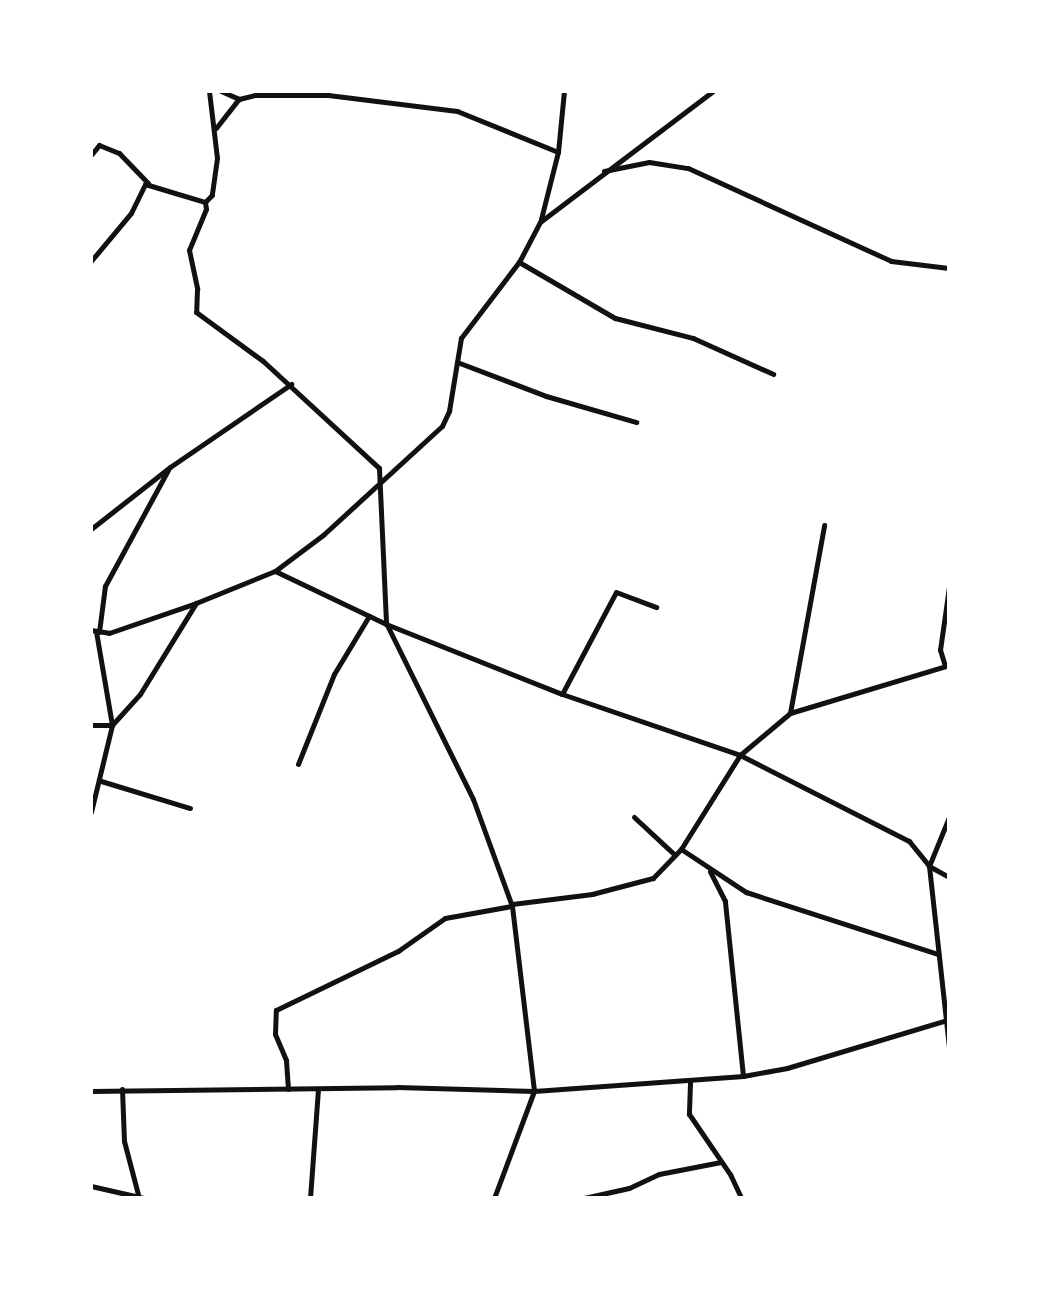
<!DOCTYPE html>
<html>
<head>
<meta charset="utf-8">
<style>
	body { margin:0 }
	#map { position:relative; width:1040px; height:1289px; overflow:hidden; background:#fff; font-family:"Space Grotesk",sans-serif }
	div>[style] { position:absolute }
	.minor>* { height:5px; margin:-2.5px; padding:0 2.5px; transform-origin:2.5px; border-radius:2.5px; background:#111 }
	span { translate:-50% -50%; white-space:nowrap; text-align:center; line-height:1.15; -webkit-text-stroke:5px #fff; paint-order:stroke }
	.frame { position:absolute; inset:0; border:93px solid #fff; pointer-events:none }
</style>
</head>
<body>
<div id="map">
	<div class="minor">
		<div style="left:209px;top:91px;width:67px;rotate:83.2deg"></div>
		<div style="left:217px;top:158px;width:37px;rotate:98deg"></div>
		<div style="left:212px;top:195px;width:10px;rotate:135deg"></div>
		<div style="left:205px;top:202px;width:7px;rotate:82deg"></div>
		<div style="left:206px;top:209px;width:44px;rotate:112.5deg"></div>
		<div style="left:189px;top:250px;width:40px;rotate:78deg"></div>
		<div style="left:197px;top:289px;width:23px;rotate:92deg"></div>
		<div style="left:196px;top:312px;width:83px;rotate:36.2deg"></div>
		<div style="left:263px;top:361px;width:158px;rotate:42.7deg"></div>
		<div style="left:379px;top:468px;width:156px;rotate:87.4deg"></div>
		<div style="left:221px;top:91px;width:20px;rotate:24deg"></div>
		<div style="left:216px;top:128px;width:37px;rotate:-52deg"></div>
		<div style="left:239px;top:99px;width:16px;rotate:-14deg"></div>
		<div style="left:255px;top:95px;width:73px"></div>
		<div style="left:328px;top:95px;width:130px;rotate:7.1deg"></div>
		<div style="left:457px;top:111px;width:109px;rotate:22.1deg"></div>
		<div style="left:91px;top:155px;width:13px;rotate:-51deg"></div>
		<div style="left:99px;top:145px;width:22px;rotate:22deg"></div>
		<div style="left:119px;top:153px;width:42px;rotate:46deg"></div>
		<div style="left:604px;top:171px;width:46px;rotate:-11.3deg"></div>
		<div style="left:649px;top:162px;width:39px;rotate:9deg"></div>
		<div style="left:688px;top:168px;width:223px;rotate:24.6deg"></div>
		<div style="left:891px;top:261px;width:58px;rotate:6.9deg"></div>
		<div style="left:541px;top:219px;width:69px;rotate:-75.8deg"></div>
		<div style="left:558px;top:152px;width:61px;rotate:-84.4deg"></div>
		<div style="left:91px;top:261px;width:62px;rotate:-50.2deg"></div>
		<div style="left:131px;top:213px;width:32px;rotate:-64deg"></div>
		<div style="left:145px;top:184px;width:63px;rotate:16.7deg"></div>
		<div style="left:519px;top:262px;width:111px;rotate:30.3deg"></div>
		<div style="left:615px;top:318px;width:81px;rotate:14.4deg"></div>
		<div style="left:693px;top:338px;width:88px;rotate:24.2deg"></div>
		<div style="left:457px;top:362px;width:95px;rotate:20.9deg"></div>
		<div style="left:546px;top:396px;width:94px;rotate:16.1deg"></div>
		<div style="left:91px;top:529px;width:100px;rotate:-38.1deg"></div>
		<div style="left:170px;top:467px;width:147px;rotate:-34.4deg"></div>
		<div style="left:275px;top:571px;width:123px;rotate:25.5deg"></div>
		<div style="left:386px;top:624px;width:189px;rotate:21.7deg"></div>
		<div style="left:562px;top:694px;width:188px;rotate:18.9deg"></div>
		<div style="left:740px;top:755px;width:190px;rotate:27deg"></div>
		<div style="left:909px;top:841px;width:32px;rotate:51deg"></div>
		<div style="left:929px;top:866px;width:23px;rotate:29deg"></div>
		<div style="left:387px;top:625px;width:194px;rotate:63.7deg"></div>
		<div style="left:473px;top:799px;width:114px;rotate:70deg"></div>
		<div style="left:512px;top:906px;width:186px;rotate:83.2deg"></div>
		<div style="left:534px;top:1091px;width:114px;rotate:110.5deg"></div>
		<div style="left:91px;top:630px;width:18px;rotate:9deg"></div>
		<div style="left:109px;top:633px;width:92px;rotate:-19deg"></div>
		<div style="left:196px;top:603px;width:85px;rotate:-22.1deg"></div>
		<div style="left:275px;top:571px;width:60px;rotate:-36.9deg"></div>
		<div style="left:323px;top:535px;width:161px;rotate:-42.5deg"></div>
		<div style="left:442px;top:426px;width:17px;rotate:-65deg"></div>
		<div style="left:449px;top:411px;width:74px;rotate:-80.7deg"></div>
		<div style="left:461px;top:338px;width:96px;rotate:-52.7deg"></div>
		<div style="left:519px;top:262px;width:45px;rotate:-62.3deg"></div>
		<div style="left:540px;top:222px;width:217px;rotate:-37.1deg"></div>
		<div style="left:99px;top:632px;width:46px;rotate:-82.6deg"></div>
		<div style="left:105px;top:586px;width:132px;rotate:-61.5deg"></div>
		<div style="left:945px;top:666px;width:17px;rotate:-107deg"></div>
		<div style="left:940px;top:650px;width:64px;rotate:-81.9deg"></div>
		<div style="left:562px;top:694px;width:115px;rotate:-62.1deg"></div>
		<div style="left:616px;top:592px;width:43px;rotate:20.6deg"></div>
		<div style="left:790px;top:713px;width:191px;rotate:-79.7deg"></div>
		<div style="left:91px;top:725px;width:21px"></div>
		<div style="left:112px;top:725px;width:95px;rotate:-99.7deg"></div>
		<div style="left:298px;top:764px;width:97px;rotate:-68.2deg"></div>
		<div style="left:334px;top:674px;width:68px;rotate:-58.9deg"></div>
		<div style="left:101px;top:781px;width:93px;rotate:16.9deg"></div>
		<div style="left:91px;top:812px;width:89px;rotate:-76.4deg"></div>
		<div style="left:112px;top:725px;width:42px;rotate:-47.9deg"></div>
		<div style="left:140px;top:694px;width:107px;rotate:-58.4deg"></div>
		<div style="left:634px;top:817px;width:56px;rotate:42.8deg"></div>
		<div style="left:949px;top:817px;width:53px;rotate:112.2deg"></div>
		<div style="left:929px;top:866px;width:181px;rotate:83.7deg"></div>
		<div style="left:681px;top:849px;width:78px;rotate:33.5deg"></div>
		<div style="left:746px;top:892px;width:202px;rotate:17.9deg"></div>
		<div style="left:512px;top:904px;width:81px;rotate:-7.1deg"></div>
		<div style="left:592px;top:894px;width:63px;rotate:-14.7deg"></div>
		<div style="left:653px;top:878px;width:40px;rotate:-46deg"></div>
		<div style="left:681px;top:849px;width:111px;rotate:-57.9deg"></div>
		<div style="left:740px;top:755px;width:65px;rotate:-40deg"></div>
		<div style="left:790px;top:713px;width:166px;rotate:-16.8deg"></div>
		<div style="left:743px;top:1076px;width:45px;rotate:-10.3deg"></div>
		<div style="left:787px;top:1068px;width:164px;rotate:-16.7deg"></div>
		<div style="left:690px;top:1083px;width:31px;rotate:92deg"></div>
		<div style="left:689px;top:1114px;width:73px;rotate:55.7deg"></div>
		<div style="left:730px;top:1174px;width:26px;rotate:65deg"></div>
		<div style="left:122px;top:1089px;width:52px;rotate:87.8deg"></div>
		<div style="left:124px;top:1141px;width:59px;rotate:75.3deg"></div>
		<div style="left:288px;top:1089px;width:29px;rotate:-94deg"></div>
		<div style="left:286px;top:1060px;width:28px;rotate:-113deg"></div>
		<div style="left:275px;top:1034px;width:24px;rotate:-88deg"></div>
		<div style="left:276px;top:1010px;width:136px;rotate:-25.8deg"></div>
		<div style="left:398px;top:951px;width:57px;rotate:-35.1deg"></div>
		<div style="left:445px;top:918px;width:68px;rotate:-10.2deg"></div>
		<div style="left:91px;top:1091px;width:306px;rotate:-0.7deg"></div>
		<div style="left:397px;top:1087px;width:137px;rotate:1.7deg"></div>
		<div style="left:534px;top:1091px;width:210px;rotate:-4.1deg"></div>
		<div style="left:743px;top:1076px;width:176px;rotate:-95.9deg"></div>
		<div style="left:725px;top:901px;width:33px;rotate:-117deg"></div>
		<div style="left:91px;top:1186px;width:54px;rotate:12.8deg"></div>
		<div style="left:310px;top:1198px;width:109px;rotate:-85.8deg"></div>
		<div style="left:584px;top:1198px;width:46px;rotate:-12.5deg"></div>
		<div style="left:629px;top:1188px;width:33px;rotate:-25deg"></div>
		<div style="left:659px;top:1174px;width:63px;rotate:-11deg"></div>
	</div>
	<div class="frame"></div>
</div>
</body>
</html>
